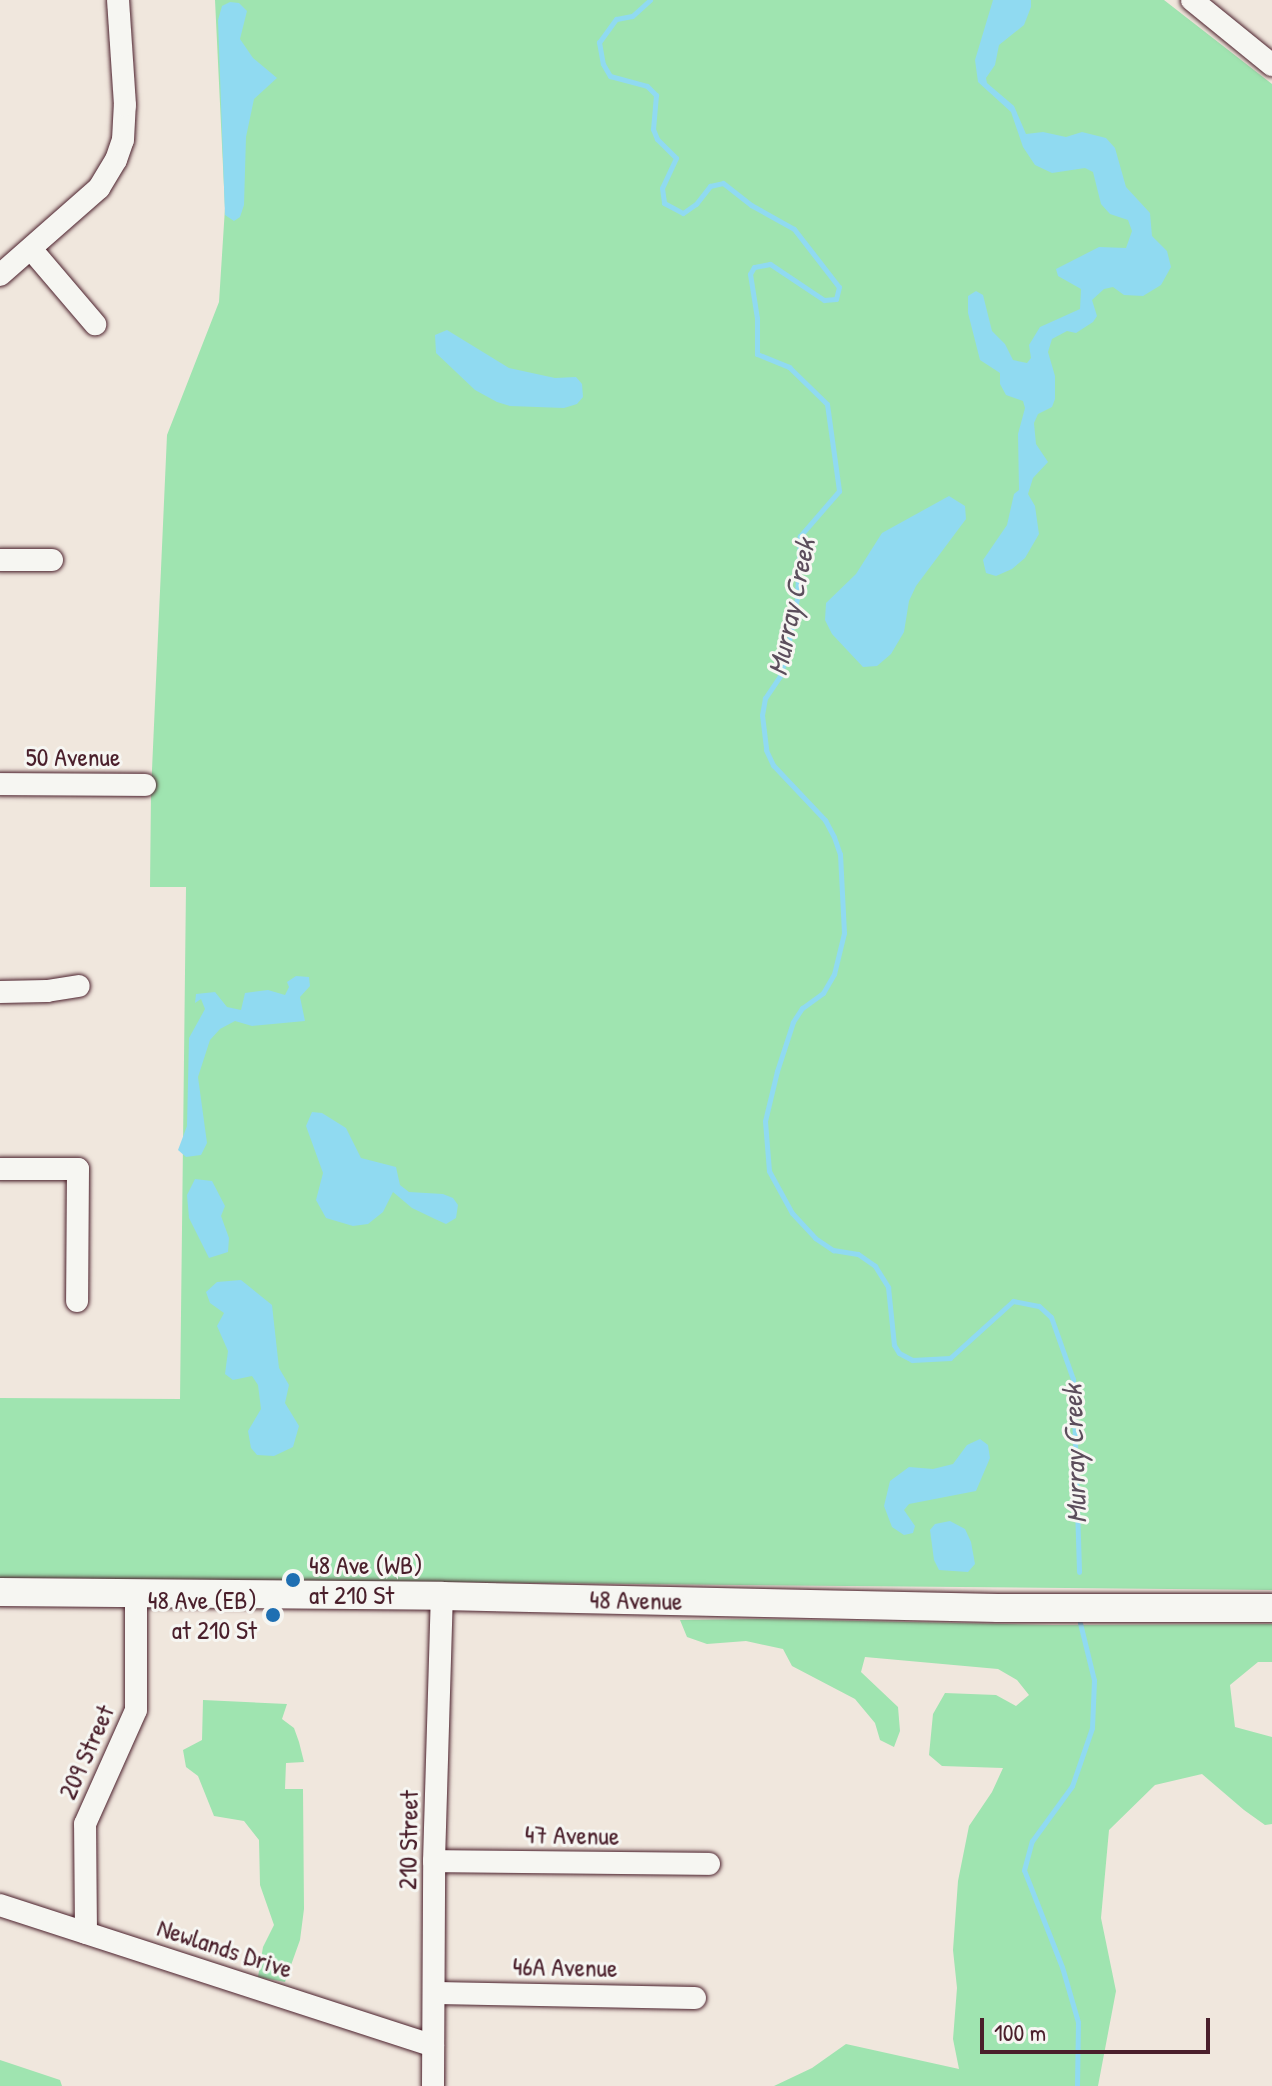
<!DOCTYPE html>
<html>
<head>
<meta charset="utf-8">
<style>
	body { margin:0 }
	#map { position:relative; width:1272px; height:2086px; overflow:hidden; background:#f0e7dd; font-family:"Patrick Hand",sans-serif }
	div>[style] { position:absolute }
	.green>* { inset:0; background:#9fe4b0 }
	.water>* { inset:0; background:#90daf1 }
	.stream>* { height:5px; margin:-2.5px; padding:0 2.5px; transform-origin:2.5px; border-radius:2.5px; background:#90daf1 }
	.roads { filter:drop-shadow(0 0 2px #4a1f2b) drop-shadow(0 0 2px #4a1f2b) }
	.minor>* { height:22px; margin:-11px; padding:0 11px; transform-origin:11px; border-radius:11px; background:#f6f6f2 }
	.major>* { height:28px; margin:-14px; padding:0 14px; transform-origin:14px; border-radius:14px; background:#f6f6f2 }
	.dots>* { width:22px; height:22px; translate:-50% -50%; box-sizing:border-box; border:4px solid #f6f6f2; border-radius:50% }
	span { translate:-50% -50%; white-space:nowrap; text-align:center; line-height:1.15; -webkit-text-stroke:6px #f6f6f2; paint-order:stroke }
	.street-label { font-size:26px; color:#4a1f2b }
	.poi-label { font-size:26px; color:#4a1f2b }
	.left { translate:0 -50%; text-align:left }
	.right { translate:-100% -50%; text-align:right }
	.water-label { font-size:28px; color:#5c4e5c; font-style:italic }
	.scale { position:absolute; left:980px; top:2018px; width:230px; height:36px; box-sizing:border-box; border:4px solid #4a1f2b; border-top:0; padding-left:10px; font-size:24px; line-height:28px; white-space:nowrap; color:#4a1f2b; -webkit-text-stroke:6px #f6f6f2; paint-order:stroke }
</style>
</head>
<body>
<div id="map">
	<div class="green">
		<div style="clip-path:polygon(215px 0,1164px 0,1272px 84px,1272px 1590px,0 1578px,0 1398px,180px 1399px,186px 887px,150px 887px,151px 792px,167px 435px,219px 302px,225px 208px)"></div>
		<div style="clip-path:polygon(758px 1619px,1053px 1625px,1272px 1624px,1272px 1662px,1258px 1662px,1230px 1685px,1235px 1727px,1272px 1737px,1272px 1824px,1265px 1825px,1244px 1810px,1202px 1774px,1155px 1785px,1109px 1830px,1101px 1918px,1116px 1991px,1098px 2086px,774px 2086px,812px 2068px,846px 2044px,959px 2069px,953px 2039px,957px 1988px,953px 1950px,958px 1881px,969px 1826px,992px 1792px,1003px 1768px,942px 1766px,929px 1755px,933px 1714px,945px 1693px,996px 1695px,1016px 1706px,1029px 1695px,1017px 1680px,998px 1669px,865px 1657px,861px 1672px,898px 1707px,900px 1731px,894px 1747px,880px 1740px,875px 1723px,855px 1699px,792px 1666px,783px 1649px,746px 1641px,707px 1644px,687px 1637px,680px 1620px)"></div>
		<div style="clip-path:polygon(203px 1700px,287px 1704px,282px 1719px,294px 1728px,299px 1742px,304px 1762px,286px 1763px,285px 1789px,303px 1789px,304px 1909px,300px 1940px,285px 1982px,258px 1977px,263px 1947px,274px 1925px,260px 1885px,259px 1840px,244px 1821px,214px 1816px,198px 1776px,186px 1767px,183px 1750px,202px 1740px)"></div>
		<div style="clip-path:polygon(0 2060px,60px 2080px,62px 2086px,0 2086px)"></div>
	</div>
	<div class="water">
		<div style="clip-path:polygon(993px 0,1031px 0,1031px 7px,1024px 25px,999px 45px,995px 65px,986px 78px,987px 83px,1014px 106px,1026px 134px,1043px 132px,1066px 137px,1082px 132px,1106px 138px,1115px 148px,1126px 187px,1150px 213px,1152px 236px,1167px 251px,1171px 267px,1161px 285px,1143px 296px,1124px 295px,1113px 287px,1104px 289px,1092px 300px,1097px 316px,1093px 322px,1076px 333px,1067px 331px,1052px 339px,1048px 352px,1055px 376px,1055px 399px,1052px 407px,1038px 414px,1034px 423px,1036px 444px,1048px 462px,1033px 478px,1028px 494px,1035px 506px,1039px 534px,1025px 558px,1012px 569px,996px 576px,986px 573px,983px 560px,1007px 525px,1014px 494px,1019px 490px,1018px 434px,1025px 408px,1023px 401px,1006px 395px,1000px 384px,1000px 373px,980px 360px,968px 313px,968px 296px,976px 291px,983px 295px,992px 331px,1005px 344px,1013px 360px,1027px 363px,1031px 358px,1029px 345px,1040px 327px,1080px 309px,1081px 289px,1058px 276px,1056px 269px,1099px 247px,1126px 248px,1132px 231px,1128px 220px,1110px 214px,1101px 204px,1093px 172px,1085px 168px,1052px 173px,1035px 165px,1023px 147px,1011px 112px,978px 82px,975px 60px)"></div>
		<div style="clip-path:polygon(230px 2px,239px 3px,247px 11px,240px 39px,253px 58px,277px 78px,254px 99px,246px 137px,244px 205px,240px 217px,234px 221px,225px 215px,218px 20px,222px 6px)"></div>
		<div style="clip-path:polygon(447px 330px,509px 368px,555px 378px,576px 377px,582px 384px,583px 397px,577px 404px,564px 408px,510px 406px,497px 402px,475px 390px,436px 353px,435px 335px)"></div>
		<div style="clip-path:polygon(949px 496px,965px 506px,966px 519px,916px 586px,909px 601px,904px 632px,891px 654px,877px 666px,863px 667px,832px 634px,825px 620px,826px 603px,856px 574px,882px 533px)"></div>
		<div style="clip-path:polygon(296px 976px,309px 977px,310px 986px,300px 997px,305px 1021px,252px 1026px,235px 1021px,220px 1029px,210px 1040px,198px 1077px,207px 1143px,201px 1155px,186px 1157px,178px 1150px,187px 1126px,189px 1038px,205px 1009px,201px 999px,195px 1003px,196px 994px,215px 992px,227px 1007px,241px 1010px,245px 993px,268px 990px,285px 995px,289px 987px,287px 982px)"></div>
		<div style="clip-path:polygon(312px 1112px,322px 1113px,346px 1128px,361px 1158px,396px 1167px,400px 1185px,409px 1192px,443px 1194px,453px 1198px,458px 1205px,456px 1218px,446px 1224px,435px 1219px,412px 1208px,393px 1192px,383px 1212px,368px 1224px,353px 1226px,326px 1218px,316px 1200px,323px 1173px,306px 1126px)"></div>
		<div style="clip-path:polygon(195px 1179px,212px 1181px,225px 1206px,221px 1216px,229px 1238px,228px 1252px,209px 1258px,189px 1218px,187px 1195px)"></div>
		<div style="clip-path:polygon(241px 1280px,272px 1305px,279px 1368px,289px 1385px,285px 1403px,299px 1426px,293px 1447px,274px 1456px,257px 1455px,251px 1448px,248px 1431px,261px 1409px,258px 1385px,252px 1376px,233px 1380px,225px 1374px,228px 1351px,217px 1326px,224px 1313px,210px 1303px,206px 1292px,217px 1282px)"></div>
		<div style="clip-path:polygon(980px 1439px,988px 1445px,990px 1458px,976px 1491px,909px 1504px,904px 1510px,915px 1526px,913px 1533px,904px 1535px,892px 1527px,884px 1506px,890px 1481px,909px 1467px,933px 1469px,953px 1464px,967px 1445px)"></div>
		<div style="clip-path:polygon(950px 1521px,965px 1529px,971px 1542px,975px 1564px,968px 1572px,939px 1570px,934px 1560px,930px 1530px,935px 1524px)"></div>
	</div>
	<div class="stream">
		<div style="left:650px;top:0;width:24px;rotate:138deg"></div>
		<div style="left:632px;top:16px;width:16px;rotate:169deg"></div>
		<div style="left:616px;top:19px;width:29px;rotate:126deg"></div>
		<div style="left:599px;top:42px;width:22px;rotate:80deg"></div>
		<div style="left:603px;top:64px;width:14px;rotate:60deg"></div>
		<div style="left:610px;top:76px;width:38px;rotate:15deg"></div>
		<div style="left:647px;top:86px;width:13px;rotate:45deg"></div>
		<div style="left:656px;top:95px;width:34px;rotate:95deg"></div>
		<div style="left:653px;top:129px;width:11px;rotate:68deg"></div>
		<div style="left:657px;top:139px;width:27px;rotate:45deg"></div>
		<div style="left:676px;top:158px;width:33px;rotate:115deg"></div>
		<div style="left:662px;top:188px;width:15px;rotate:82deg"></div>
		<div style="left:664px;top:203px;width:21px;rotate:28deg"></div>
		<div style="left:683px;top:213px;width:16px;rotate:-35deg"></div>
		<div style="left:696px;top:204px;width:23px;rotate:-52deg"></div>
		<div style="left:710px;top:186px;width:13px;rotate:-13deg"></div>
		<div style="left:723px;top:183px;width:36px;rotate:38deg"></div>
		<div style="left:751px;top:205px;width:49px;rotate:29.2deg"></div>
		<div style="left:794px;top:229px;width:73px;rotate:52.2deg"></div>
		<div style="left:839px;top:287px;width:12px;rotate:104deg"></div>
		<div style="left:836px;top:299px;width:12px;rotate:175deg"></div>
		<div style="left:824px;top:300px;width:65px;rotate:-146.3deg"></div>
		<div style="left:770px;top:264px;width:16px;rotate:169deg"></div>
		<div style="left:754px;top:267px;width:8px;rotate:120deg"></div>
		<div style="left:750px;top:274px;width:45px;rotate:81deg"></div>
		<div style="left:757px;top:318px;width:36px;rotate:90deg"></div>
		<div style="left:757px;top:354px;width:35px;rotate:22deg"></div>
		<div style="left:789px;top:367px;width:53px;rotate:44.2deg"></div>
		<div style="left:827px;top:404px;width:88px;rotate:82.1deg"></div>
		<div style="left:839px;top:491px;width:60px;rotate:130.9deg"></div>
		<div style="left:800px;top:536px;width:62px;rotate:92.8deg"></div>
		<div style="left:797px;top:598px;width:60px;rotate:100.6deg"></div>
		<div style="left:786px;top:657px;width:20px;rotate:108deg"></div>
		<div style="left:780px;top:676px;width:27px;rotate:124deg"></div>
		<div style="left:765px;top:698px;width:17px;rotate:100deg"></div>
		<div style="left:762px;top:715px;width:35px;rotate:83deg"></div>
		<div style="left:766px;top:750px;width:17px;rotate:65deg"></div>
		<div style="left:773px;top:765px;width:76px;rotate:46.6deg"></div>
		<div style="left:825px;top:820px;width:19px;rotate:62deg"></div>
		<div style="left:834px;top:837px;width:18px;rotate:71deg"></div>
		<div style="left:840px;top:854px;width:79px;rotate:87.1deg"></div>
		<div style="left:844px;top:933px;width:42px;rotate:103.7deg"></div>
		<div style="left:834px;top:974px;width:22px;rotate:120deg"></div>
		<div style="left:823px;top:993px;width:26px;rotate:144deg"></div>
		<div style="left:802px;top:1008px;width:17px;rotate:123deg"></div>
		<div style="left:793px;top:1022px;width:52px;rotate:108.1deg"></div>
		<div style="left:777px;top:1071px;width:51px;rotate:103.5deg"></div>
		<div style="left:765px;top:1121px;width:50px;rotate:85.4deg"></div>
		<div style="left:769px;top:1171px;width:48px;rotate:61.3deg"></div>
		<div style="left:792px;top:1213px;width:34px;rotate:47deg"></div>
		<div style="left:815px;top:1238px;width:22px;rotate:34deg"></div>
		<div style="left:833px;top:1250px;width:25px;rotate:9deg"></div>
		<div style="left:858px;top:1254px;width:21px;rotate:35deg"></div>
		<div style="left:875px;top:1266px;width:25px;rotate:58deg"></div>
		<div style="left:888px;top:1287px;width:58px;rotate:84.1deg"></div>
		<div style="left:894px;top:1345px;width:9px;rotate:58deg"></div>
		<div style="left:899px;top:1353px;width:15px;rotate:28deg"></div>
		<div style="left:912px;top:1360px;width:38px;rotate:-3deg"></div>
		<div style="left:950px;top:1358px;width:85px;rotate:-42.1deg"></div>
		<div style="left:1013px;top:1301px;width:26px;rotate:11deg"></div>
		<div style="left:1039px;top:1306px;width:16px;rotate:43deg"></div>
		<div style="left:1051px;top:1317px;width:66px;rotate:70.5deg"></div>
		<div style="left:1073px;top:1379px;width:193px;rotate:88.2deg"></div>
		<div style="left:1077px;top:2086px;width:64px;rotate:-89.1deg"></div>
		<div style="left:1078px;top:2022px;width:57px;rotate:-106.2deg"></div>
		<div style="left:1062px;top:1967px;width:104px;rotate:-111.4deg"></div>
		<div style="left:1024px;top:1870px;width:30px;rotate:-75deg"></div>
		<div style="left:1032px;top:1841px;width:68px;rotate:-54deg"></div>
		<div style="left:1072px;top:1786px;width:61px;rotate:-71deg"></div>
		<div style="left:1092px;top:1728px;width:48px;rotate:-87.6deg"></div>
		<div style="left:1094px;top:1680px;width:59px;rotate:-103.8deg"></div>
	</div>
	<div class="roads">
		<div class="minor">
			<div style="left:1192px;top:0;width:103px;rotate:39.1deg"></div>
			<div style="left:31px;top:249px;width:99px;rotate:49.5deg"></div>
			<div style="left:0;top:275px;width:132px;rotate:-41.3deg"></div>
			<div style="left:99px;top:188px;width:33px;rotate:-59deg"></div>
			<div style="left:116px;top:160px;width:21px;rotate:-71deg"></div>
			<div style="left:123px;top:140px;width:35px;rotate:-87deg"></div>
			<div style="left:125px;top:105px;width:105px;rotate:-93.8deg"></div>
			<div style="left:0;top:560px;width:52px"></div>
			<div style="left:0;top:784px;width:145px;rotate:0.4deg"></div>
			<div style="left:0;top:992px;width:47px;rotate:-1.2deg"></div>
			<div style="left:47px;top:991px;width:32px;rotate:-9deg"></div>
			<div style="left:0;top:1169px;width:78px"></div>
			<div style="left:78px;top:1169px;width:132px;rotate:90.4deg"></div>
			<div style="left:434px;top:1861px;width:275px;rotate:0.6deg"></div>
			<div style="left:0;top:1905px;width:455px;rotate:18deg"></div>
			<div style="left:86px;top:1933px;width:109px;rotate:-90.5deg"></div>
			<div style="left:85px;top:1824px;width:125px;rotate:-65.9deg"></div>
			<div style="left:136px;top:1710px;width:117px;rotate:-90deg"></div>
			<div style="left:435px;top:1993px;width:260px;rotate:1.1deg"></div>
			<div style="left:433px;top:2086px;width:225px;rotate:-89.7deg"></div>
			<div style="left:434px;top:1861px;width:265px;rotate:-88.3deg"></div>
		</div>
		<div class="major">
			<div style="left:0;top:1592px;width:442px;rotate:0.5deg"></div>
			<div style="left:442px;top:1596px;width:556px;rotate:1.24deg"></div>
			<div style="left:998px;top:1608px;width:274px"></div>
		</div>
	</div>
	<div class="dots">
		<div style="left:293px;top:1580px;background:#1f6fb2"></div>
		<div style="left:273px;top:1615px;background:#1f6fb2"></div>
	</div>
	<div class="street-label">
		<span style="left:73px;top:757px">50 Avenue</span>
		<span style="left:636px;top:1600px;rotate:1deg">48 Avenue</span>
		<span style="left:86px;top:1752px;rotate:-66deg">209 Street</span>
		<span style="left:572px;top:1835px;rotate:1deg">47 Avenue</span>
		<span style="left:408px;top:1840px;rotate:-89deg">210 Street</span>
		<span style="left:225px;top:1948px;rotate:18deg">Newlands Drive</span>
		<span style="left:565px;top:1967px;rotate:1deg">46A Avenue</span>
	</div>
	<div class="poi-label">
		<span class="left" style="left:309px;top:1580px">48 Ave (WB)<br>at 210 St</span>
		<span class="right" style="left:257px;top:1615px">48 Ave (EB)<br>at 210 St</span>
	</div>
	<div class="water-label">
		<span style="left:791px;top:607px;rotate:-78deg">Murray Creek</span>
		<span style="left:1074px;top:1454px;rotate:-92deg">Murray Creek</span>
	</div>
	<div class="scale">100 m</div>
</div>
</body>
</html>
